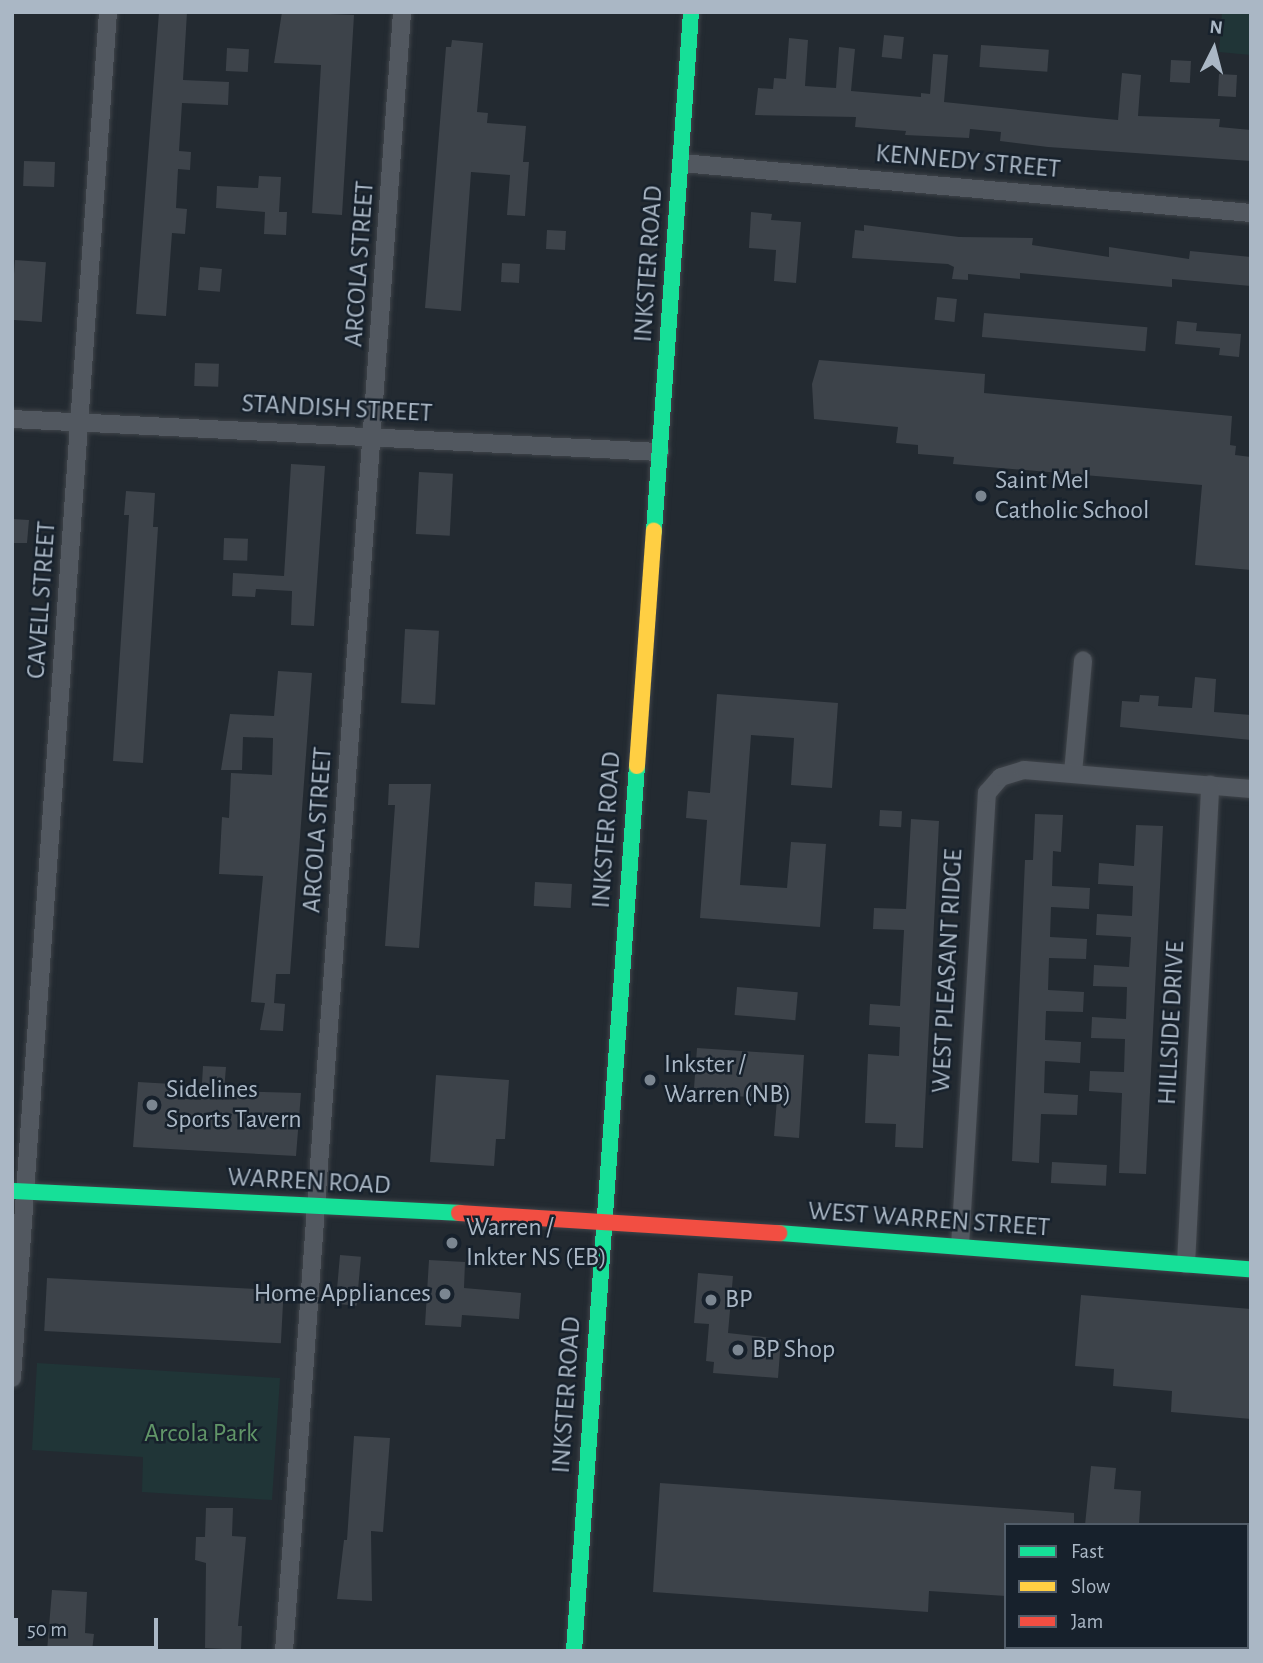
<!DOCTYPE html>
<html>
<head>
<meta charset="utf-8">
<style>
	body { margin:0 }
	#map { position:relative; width:1263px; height:1663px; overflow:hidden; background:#232a31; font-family:"Alegreya Sans",sans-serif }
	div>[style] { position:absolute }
	.green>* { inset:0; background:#203537 }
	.building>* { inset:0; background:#3d434a; transform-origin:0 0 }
	.roads { filter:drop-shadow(0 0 2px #3f444a) drop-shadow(0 0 2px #3f444a) }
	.street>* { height:18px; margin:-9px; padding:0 9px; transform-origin:9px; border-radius:9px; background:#525860 }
	.fast>* { height:16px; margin:-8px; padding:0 8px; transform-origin:8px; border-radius:8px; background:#16e098 }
	.slow>* { height:16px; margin:-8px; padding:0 8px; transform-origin:8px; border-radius:8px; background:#ffcf43 }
	.jam>* { height:16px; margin:-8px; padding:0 8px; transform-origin:8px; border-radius:8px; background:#f24e42 }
	.dots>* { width:19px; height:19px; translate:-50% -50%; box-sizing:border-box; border:4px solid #17212c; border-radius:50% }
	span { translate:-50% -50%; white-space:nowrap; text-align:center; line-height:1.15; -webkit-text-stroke:5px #17212c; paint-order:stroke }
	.street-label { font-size:26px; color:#aab7c5 }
	.poi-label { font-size:26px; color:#aab7c5 }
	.left { translate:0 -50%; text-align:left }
	.right { translate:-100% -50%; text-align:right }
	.park-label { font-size:26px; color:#619668 }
	.frame { position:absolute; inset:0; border:14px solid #aab7c5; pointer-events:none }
	.legend { position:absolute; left:1004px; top:1523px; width:245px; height:126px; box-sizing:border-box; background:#17212c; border:2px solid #525d69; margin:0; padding:9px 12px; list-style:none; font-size:21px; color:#aab7c5 }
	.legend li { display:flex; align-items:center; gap:14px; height:35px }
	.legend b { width:35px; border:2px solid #525d69 }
	.north { position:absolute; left:1179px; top:14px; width:70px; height:70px; -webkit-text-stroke:5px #17212c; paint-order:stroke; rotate:6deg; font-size:19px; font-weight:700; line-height:28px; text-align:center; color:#aab7c5 }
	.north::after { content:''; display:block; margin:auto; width:24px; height:32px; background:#aab7c5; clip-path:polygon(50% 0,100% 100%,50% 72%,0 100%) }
	.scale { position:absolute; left:14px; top:1618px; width:144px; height:32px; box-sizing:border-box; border:4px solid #aab7c5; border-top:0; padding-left:9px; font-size:21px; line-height:24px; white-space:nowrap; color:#aab7c5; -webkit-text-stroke:5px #17212c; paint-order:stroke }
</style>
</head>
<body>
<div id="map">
	<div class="green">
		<div style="clip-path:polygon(1222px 12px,1251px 12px,1251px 55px,1219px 52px)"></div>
		<div style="clip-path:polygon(37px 1363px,280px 1378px,272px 1500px,142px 1492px,143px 1457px,32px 1450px)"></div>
	</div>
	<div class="building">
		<div style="clip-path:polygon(159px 12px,187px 12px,183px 80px,229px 82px,228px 105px,182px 103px,179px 151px,191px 152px,190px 170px,178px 169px,176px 208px,187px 209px,185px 234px,172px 233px,166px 316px,136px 314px)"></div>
		<div style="clip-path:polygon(282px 12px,354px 15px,342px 215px,312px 213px,321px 65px,274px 63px)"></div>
		<div style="left:884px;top:35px;width:20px;height:22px;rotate:6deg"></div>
		<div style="clip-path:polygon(789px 38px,808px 40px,805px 86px,836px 88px,839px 47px,855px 49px,851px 91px,921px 97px,921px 93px,930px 94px,933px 54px,948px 55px,944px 102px,1085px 117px,1118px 120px,1122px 73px,1141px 75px,1138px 116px,1220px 119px,1219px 127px,1251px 130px,1251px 161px,1048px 147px,1000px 141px,1001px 132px,970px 129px,969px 138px,905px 135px,906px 131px,855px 127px,856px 117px,755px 115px,758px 88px,773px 89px,774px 78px,786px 79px)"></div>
		<div style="clip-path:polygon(452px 40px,483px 43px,477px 112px,488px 113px,487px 123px,526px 126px,523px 162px,529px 162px,525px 216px,507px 215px,510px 175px,471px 172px,461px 311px,425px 308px,446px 47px,451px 47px)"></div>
		<div style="left:981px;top:45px;width:68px;height:22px;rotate:4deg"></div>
		<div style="left:227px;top:48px;width:22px;height:23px;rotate:3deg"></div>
		<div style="left:1171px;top:60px;width:20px;height:22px;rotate:3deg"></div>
		<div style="left:1219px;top:74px;width:18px;height:22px;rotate:3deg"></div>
		<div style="left:24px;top:161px;width:31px;height:25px;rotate:2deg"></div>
		<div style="clip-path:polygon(259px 176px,281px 177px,279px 212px,287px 212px,286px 235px,264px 234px,265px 212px,216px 208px,217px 186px,258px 188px)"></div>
		<div style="clip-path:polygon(751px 212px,772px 214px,771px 220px,801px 222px,796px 283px,774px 281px,776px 250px,749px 248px)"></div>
		<div style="clip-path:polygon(864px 225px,959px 237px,1033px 238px,1032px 245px,1109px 257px,1109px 247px,1189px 259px,1190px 251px,1251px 257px,1251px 286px,1172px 279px,1172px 287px,1020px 273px,1020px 279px,968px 274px,968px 280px,952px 279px,954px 267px,948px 264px,852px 258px,855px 230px,864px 231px)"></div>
		<div style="left:547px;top:230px;width:19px;height:19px;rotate:3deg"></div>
		<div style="left:15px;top:260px;width:31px;height:60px;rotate:4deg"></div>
		<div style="left:502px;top:263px;width:18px;height:19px;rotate:3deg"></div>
		<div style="left:200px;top:267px;width:22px;height:23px;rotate:5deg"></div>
		<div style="left:937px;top:297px;width:20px;height:23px;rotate:6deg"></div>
		<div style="left:984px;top:313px;width:164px;height:24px;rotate:5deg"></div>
		<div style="clip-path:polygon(1177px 321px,1197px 323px,1196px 331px,1241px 334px,1239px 357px,1219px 355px,1220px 348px,1175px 344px)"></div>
		<div style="clip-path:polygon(819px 360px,985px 374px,984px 393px,1232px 416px,1230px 445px,1236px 446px,1235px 455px,1251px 457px,1251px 570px,1195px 565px,1202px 485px,953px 464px,954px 457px,918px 454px,918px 445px,896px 443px,898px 427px,814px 419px,812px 384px)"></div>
		<div style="left:195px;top:363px;width:24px;height:23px;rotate:2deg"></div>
		<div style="clip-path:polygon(291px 464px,325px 466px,314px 626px,291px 625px,292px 591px,256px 589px,255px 597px,232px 596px,233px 573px,284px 576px)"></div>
		<div style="left:419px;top:472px;width:34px;height:62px;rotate:3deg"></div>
		<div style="clip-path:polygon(126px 491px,155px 493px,153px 527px,158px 527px,143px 763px,113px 761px,129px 515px,124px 515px)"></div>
		<div style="clip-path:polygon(12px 519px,29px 520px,27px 543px,12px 543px)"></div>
		<div style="left:224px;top:538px;width:24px;height:22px;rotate:2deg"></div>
		<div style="left:405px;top:629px;width:34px;height:74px;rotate:3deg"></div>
		<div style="clip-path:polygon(278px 671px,312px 673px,290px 974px,276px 974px,274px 1003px,285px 1004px,283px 1031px,260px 1030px,265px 1003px,251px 1002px,263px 876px,219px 874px,222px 817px,229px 818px,231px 773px,272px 775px,273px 738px,243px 737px,242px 770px,221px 770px,230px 714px,274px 716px)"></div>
		<div style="clip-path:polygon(1195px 677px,1216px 679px,1214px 712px,1251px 715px,1251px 740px,1120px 727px,1122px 701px,1139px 702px,1140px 695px,1159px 696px,1158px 706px,1192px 708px)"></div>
		<div style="clip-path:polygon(717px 694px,838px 703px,832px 788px,791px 785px,794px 738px,751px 735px,740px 885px,787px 888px,791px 842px,826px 844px,820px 927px,700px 918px,707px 820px,686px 818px,688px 791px,710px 793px)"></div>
		<div style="clip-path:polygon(389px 784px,431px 784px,419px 948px,385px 946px,395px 805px,388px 805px)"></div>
		<div style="left:880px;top:810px;width:22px;height:16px;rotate:3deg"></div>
		<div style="clip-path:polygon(1035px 814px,1063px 815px,1061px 852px,1053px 851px,1052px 886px,1090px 888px,1089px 909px,1051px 907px,1050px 937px,1087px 939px,1086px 959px,1049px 958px,1048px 990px,1084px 992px,1083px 1012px,1046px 1011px,1045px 1040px,1081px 1042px,1080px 1063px,1045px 1061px,1044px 1093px,1078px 1095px,1077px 1115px,1041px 1114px,1039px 1163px,1012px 1161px,1025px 860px,1033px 860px)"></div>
		<div style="clip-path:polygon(911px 819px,939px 821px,923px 1148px,895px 1147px,896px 1124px,865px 1123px,868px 1054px,899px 1056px,900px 1027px,869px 1025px,870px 1004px,900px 1006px,904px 930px,873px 929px,874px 908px,906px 909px)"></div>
		<div style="clip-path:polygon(1136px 825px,1163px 826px,1146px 1174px,1119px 1173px,1122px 1093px,1089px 1091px,1090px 1071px,1124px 1072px,1125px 1039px,1091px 1038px,1092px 1017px,1126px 1019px,1127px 987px,1093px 986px,1094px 965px,1129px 967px,1131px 937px,1096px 935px,1097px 914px,1132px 916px,1133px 886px,1098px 884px,1099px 863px,1134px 866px)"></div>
		<div style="left:535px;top:882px;width:37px;height:24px;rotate:3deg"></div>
		<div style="left:737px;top:987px;width:61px;height:28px;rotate:5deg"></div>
		<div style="clip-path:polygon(697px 1048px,804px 1055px,799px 1138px,774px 1136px,777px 1099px,706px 1094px,706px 1089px,694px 1088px)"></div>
		<div style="clip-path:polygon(203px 1066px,226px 1067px,224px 1091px,301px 1093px,296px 1156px,133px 1147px,138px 1082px,172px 1084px,171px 1098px,201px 1100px)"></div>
		<div style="clip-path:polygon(436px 1075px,509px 1080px,505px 1139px,496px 1139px,494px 1166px,430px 1162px)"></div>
		<div style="left:1052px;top:1162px;width:55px;height:21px;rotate:3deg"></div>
		<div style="left:340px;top:1255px;width:21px;height:49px;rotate:5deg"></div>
		<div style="clip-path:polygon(429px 1260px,465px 1262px,464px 1288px,521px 1293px,519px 1319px,462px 1315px,461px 1327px,425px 1325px)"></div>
		<div style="clip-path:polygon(698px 1273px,733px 1276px,728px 1333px,781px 1339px,778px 1378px,713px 1373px,714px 1362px,706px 1361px,709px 1324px,694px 1323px)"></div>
		<div style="left:47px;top:1278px;width:237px;height:53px;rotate:3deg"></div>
		<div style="clip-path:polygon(1081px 1295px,1251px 1309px,1251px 1419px,1171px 1412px,1172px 1391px,1113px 1386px,1114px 1369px,1075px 1366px)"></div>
		<div style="clip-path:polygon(354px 1436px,390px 1438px,383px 1532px,371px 1531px,372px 1601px,337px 1599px,344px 1540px,347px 1540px)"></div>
		<div style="clip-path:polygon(1091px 1466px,1116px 1468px,1114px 1489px,1141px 1491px,1139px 1525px,1085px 1525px)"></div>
		<div style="clip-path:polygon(660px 1483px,1074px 1513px,1074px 1525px,1006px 1525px,1006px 1596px,929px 1591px,928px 1612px,653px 1592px)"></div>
		<div style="clip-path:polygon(206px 1508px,233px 1508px,232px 1536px,246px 1537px,238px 1626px,242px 1626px,241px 1650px,205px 1648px,206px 1563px,195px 1560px,196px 1537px,205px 1537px)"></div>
		<div style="clip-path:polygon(52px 1590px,87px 1592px,85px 1633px,94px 1634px,92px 1651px,47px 1651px)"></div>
	</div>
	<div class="roads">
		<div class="street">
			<div style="left:681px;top:163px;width:572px;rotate:5.01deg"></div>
			<div style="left:12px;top:419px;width:649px;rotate:2.92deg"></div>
			<div style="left:1073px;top:773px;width:113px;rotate:-84.9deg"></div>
			<div style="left:960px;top:1246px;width:454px;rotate:-86.6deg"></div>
			<div style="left:987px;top:793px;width:21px;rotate:-49deg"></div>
			<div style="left:1001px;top:777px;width:24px;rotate:-17deg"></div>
			<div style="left:1024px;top:770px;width:228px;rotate:4.8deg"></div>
			<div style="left:1186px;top:1264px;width:480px;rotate:-87.1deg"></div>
			<div style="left:12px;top:1378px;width:1369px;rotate:-85.98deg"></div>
			<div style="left:284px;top:1651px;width:1643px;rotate:-85.88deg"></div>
		</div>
		<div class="fast">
			<div style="left:654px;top:531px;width:520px;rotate:-85.92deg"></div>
			<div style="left:12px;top:1191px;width:448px;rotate:2.8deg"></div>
			<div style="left:779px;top:1233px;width:473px;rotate:4.4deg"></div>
			<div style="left:574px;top:1651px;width:887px;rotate:-85.93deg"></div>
		</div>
		<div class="slow">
			<div style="left:637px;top:766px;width:236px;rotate:-85.9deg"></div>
		</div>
		<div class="jam">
			<div style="left:459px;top:1213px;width:321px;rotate:3.6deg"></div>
		</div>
	</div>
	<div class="dots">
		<div style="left:981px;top:496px;background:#7b8691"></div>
		<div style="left:650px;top:1080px;background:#7b8691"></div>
		<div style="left:152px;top:1105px;background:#7b8691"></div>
		<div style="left:452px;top:1243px;background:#7b8691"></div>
		<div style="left:445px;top:1294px;background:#7b8691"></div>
		<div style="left:711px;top:1300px;background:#7b8691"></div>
		<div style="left:738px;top:1350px;background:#7b8691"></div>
	</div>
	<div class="street-label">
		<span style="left:968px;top:162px;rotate:5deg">KENNEDY STREET</span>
		<span style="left:360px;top:264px;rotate:-86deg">ARCOLA STREET</span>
		<span style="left:649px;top:264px;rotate:-86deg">INKSTER ROAD</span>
		<span style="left:337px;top:409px;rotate:3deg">STANDISH STREET</span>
		<span style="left:42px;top:600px;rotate:-86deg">CAVELL STREET</span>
		<span style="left:318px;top:830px;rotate:-86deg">ARCOLA STREET</span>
		<span style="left:607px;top:830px;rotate:-86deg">INKSTER ROAD</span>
		<span style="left:948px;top:971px;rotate:-87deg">WEST PLEASANT RIDGE</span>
		<span style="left:1172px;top:1023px;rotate:-87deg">HILLSIDE DRIVE</span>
		<span style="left:309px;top:1182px;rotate:3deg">WARREN ROAD</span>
		<span style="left:929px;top:1220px;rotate:4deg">WEST WARREN STREET</span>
		<span style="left:567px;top:1395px;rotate:-86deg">INKSTER ROAD</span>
	</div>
	<div class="poi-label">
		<span class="left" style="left:995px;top:496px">Saint Mel<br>Catholic School</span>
		<span class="left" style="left:664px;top:1080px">Inkster /<br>Warren (NB)</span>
		<span class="left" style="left:166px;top:1105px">Sidelines<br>Sports Tavern</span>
		<span class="left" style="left:466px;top:1243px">Warren /<br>Inkter NS (EB)</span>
		<span class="right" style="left:431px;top:1294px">Home Appliances</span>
		<span class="left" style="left:725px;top:1300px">BP</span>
		<span class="left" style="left:752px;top:1350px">BP Shop</span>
	</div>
	<div class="park-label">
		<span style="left:201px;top:1434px">Arcola Park</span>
	</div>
	<div class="frame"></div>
	<ul class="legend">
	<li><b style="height:9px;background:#16e098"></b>Fast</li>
	<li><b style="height:9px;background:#ffcf43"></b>Slow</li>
	<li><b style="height:9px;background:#f24e42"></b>Jam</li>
	</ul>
	<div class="north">N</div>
	<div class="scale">50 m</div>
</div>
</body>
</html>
